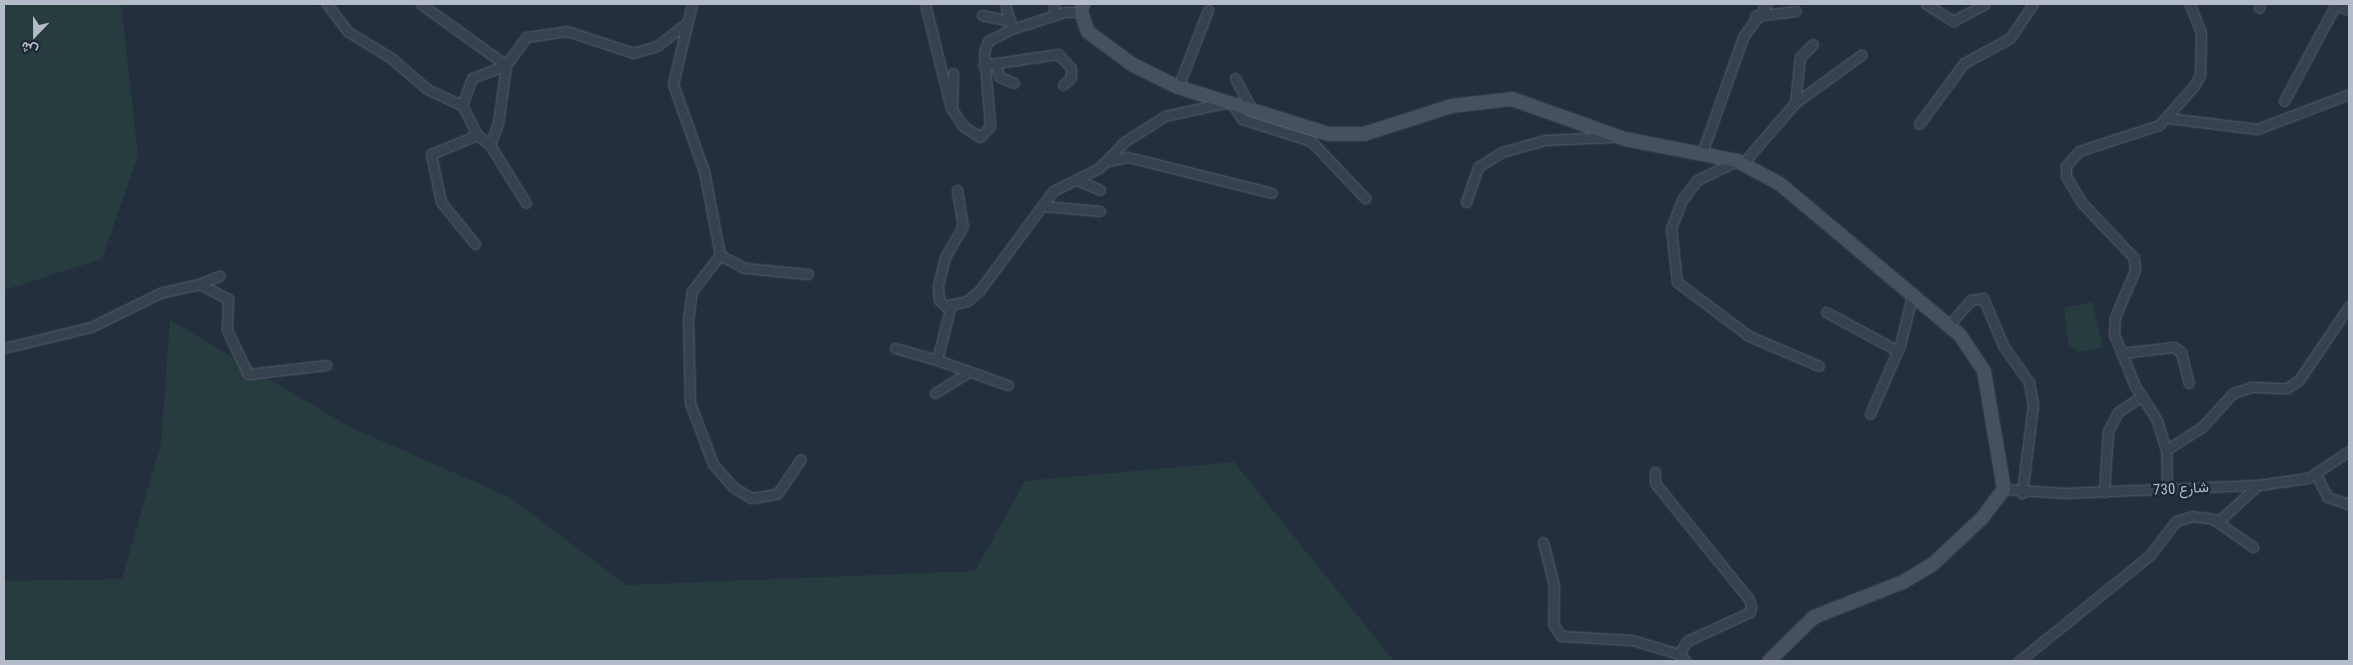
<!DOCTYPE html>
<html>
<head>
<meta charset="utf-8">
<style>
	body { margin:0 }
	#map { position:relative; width:2353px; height:665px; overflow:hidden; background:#242f3e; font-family:"Roboto Condensed",Vazirmatn,sans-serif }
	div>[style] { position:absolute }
	.green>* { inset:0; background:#263c3f }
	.roads { filter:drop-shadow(0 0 1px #565f6c) drop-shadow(0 0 1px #565f6c) }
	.street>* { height:9px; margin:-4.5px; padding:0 4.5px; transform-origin:4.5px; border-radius:4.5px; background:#38414e }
	.secondary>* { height:12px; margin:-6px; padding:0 6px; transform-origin:6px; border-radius:6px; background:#465061 }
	span { translate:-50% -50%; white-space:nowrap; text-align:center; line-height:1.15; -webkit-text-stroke:5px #1d2633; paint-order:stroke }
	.street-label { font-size:15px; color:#b4bcc9 }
	.frame { position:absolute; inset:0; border:5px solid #b4bcc9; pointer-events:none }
	.north { position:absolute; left:10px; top:10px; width:50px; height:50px; -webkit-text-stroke:4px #1d2633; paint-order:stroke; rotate:202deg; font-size:14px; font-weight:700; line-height:20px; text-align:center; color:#b4bcc9 }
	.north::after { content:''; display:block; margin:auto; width:18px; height:22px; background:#b4bcc9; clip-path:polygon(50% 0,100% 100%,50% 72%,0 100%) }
</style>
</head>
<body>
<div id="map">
	<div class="green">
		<div style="clip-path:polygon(4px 4px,121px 4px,138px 155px,102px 259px,4px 290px)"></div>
		<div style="clip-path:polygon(2092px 302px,2103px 347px,2080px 352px,2068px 344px,2064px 308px)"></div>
		<div style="clip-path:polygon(170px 320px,350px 427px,509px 497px,626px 585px,975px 571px,1025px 481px,1234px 462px,1394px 661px,4px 661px,4px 581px,122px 579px,161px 443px)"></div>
	</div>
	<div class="roads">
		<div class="street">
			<div style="left:327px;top:4px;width:34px;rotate:53deg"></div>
			<div style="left:347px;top:31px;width:52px;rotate:31.5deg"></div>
			<div style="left:391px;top:58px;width:48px;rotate:40.7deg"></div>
			<div style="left:427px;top:89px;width:38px;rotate:25deg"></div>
			<div style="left:421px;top:4px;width:105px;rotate:35.7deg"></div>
			<div style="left:692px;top:4px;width:82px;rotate:103.4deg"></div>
			<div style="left:673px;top:84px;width:92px;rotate:70.4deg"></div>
			<div style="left:704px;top:171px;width:86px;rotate:79.2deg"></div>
			<div style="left:720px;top:255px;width:46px;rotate:127.9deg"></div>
			<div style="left:692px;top:291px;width:29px;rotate:98deg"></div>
			<div style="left:688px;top:320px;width:83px;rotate:88.6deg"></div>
			<div style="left:690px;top:403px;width:65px;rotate:69.3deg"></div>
			<div style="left:713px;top:464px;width:30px;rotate:49deg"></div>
			<div style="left:733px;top:487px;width:21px;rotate:31deg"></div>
			<div style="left:751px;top:498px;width:26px;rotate:-9deg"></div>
			<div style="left:777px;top:494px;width:42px;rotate:-55.6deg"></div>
			<div style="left:925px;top:4px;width:107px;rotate:76deg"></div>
			<div style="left:951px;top:108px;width:22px;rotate:56deg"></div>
			<div style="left:963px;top:126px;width:20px;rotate:33deg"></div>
			<div style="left:980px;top:137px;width:15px;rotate:-48deg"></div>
			<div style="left:990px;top:126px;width:74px;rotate:-94.6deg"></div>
			<div style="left:984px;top:52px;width:12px;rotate:-70deg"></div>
			<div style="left:988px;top:41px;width:27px;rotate:-27deg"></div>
			<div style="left:1005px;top:4px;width:26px;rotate:74deg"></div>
			<div style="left:1012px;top:29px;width:55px;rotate:-18.1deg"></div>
			<div style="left:1064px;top:12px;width:17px"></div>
			<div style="left:1054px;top:4px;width:11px;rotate:90deg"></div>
			<div style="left:1926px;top:4px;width:32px;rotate:32deg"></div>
			<div style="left:1953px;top:21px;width:36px;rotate:-28deg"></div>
			<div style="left:2334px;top:4px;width:16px;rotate:22deg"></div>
			<div style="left:2259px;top:8px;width:4px;rotate:-76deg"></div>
			<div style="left:982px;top:15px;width:29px;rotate:12deg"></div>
			<div style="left:1755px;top:16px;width:41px;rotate:-7deg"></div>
			<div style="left:995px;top:64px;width:14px;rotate:69deg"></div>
			<div style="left:1000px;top:77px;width:15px;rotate:23deg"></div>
			<div style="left:506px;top:65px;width:36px;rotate:159deg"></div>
			<div style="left:472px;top:78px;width:29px;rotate:110deg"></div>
			<div style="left:462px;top:105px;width:34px;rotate:63deg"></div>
			<div style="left:477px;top:135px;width:16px;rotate:38deg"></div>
			<div style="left:490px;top:145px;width:23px;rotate:-70deg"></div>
			<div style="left:498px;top:123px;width:59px;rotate:-82.1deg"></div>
			<div style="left:506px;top:65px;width:34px;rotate:-54deg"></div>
			<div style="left:526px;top:37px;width:41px;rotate:-8.3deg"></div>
			<div style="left:567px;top:31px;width:70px;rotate:18.4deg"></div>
			<div style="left:633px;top:53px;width:25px;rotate:-16deg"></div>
			<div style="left:657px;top:46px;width:37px;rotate:-38deg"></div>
			<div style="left:983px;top:65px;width:76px;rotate:-8.3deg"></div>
			<div style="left:1058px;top:54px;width:19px;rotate:47deg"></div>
			<div style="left:1071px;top:68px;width:9px;rotate:90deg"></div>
			<div style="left:1071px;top:77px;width:11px;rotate:135deg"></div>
			<div style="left:1235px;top:78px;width:36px;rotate:62deg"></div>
			<div style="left:1178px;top:87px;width:83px;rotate:-68.7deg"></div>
			<div style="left:2284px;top:101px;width:110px;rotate:-61.8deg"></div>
			<div style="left:1795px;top:103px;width:46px;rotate:-83.8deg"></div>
			<div style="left:1800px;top:57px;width:18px;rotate:-45deg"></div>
			<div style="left:1233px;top:105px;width:17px;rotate:57deg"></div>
			<div style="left:1242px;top:119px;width:72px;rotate:17.7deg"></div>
			<div style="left:1311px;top:141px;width:79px;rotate:46.5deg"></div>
			<div style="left:952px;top:106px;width:33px;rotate:-88deg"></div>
			<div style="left:2168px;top:118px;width:90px;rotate:7deg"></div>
			<div style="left:2257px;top:129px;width:98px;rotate:-20.8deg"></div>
			<div style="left:1919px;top:124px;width:76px;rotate:-53.6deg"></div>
			<div style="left:1964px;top:63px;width:52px;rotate:-28.5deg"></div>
			<div style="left:2010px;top:38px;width:41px;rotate:-55.9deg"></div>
			<div style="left:490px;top:145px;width:68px;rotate:58.2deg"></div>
			<div style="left:1702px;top:153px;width:123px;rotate:-70.5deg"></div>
			<div style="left:1743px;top:37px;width:41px;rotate:-54deg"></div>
			<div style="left:1108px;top:161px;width:20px;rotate:-11deg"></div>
			<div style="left:1128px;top:157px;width:148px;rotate:14deg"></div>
			<div style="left:1737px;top:161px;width:44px;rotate:154.6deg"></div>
			<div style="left:1697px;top:180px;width:25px;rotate:127deg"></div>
			<div style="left:1682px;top:200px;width:30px;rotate:111deg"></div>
			<div style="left:1671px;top:228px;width:54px;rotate:83.7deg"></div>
			<div style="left:1677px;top:282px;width:90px;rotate:36.9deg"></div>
			<div style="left:1749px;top:336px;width:76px;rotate:23.2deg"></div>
			<div style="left:1743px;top:163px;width:79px;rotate:-49.1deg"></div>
			<div style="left:1795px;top:103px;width:82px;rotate:-36deg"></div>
			<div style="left:1077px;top:180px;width:25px;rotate:23deg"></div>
			<div style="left:957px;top:190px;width:36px;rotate:81deg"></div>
			<div style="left:963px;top:226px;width:36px;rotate:120deg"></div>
			<div style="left:945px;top:257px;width:30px;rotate:104deg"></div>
			<div style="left:938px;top:286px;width:14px;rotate:86deg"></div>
			<div style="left:939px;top:300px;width:8px;rotate:45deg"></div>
			<div style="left:945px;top:306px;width:23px;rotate:-13deg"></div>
			<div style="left:967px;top:301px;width:16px;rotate:-40deg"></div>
			<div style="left:979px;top:291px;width:124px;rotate:-53.5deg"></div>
			<div style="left:1053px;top:191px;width:51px;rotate:-26.6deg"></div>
			<div style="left:1099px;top:168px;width:36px;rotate:-46deg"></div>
			<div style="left:1124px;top:142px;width:49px;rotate:-32.4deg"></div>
			<div style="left:1165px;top:116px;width:60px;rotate:-12.4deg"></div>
			<div style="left:1466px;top:202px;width:37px;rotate:-71deg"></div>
			<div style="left:1478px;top:167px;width:28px;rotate:-32deg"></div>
			<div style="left:1502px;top:152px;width:45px;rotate:-15.6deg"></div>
			<div style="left:1545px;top:140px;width:68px;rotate:-2.5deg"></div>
			<div style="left:1043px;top:206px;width:57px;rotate:5deg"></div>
			<div style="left:475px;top:244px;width:54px;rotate:-129deg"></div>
			<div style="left:441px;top:202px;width:49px;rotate:-101.8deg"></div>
			<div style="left:431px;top:154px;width:50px;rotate:-22.4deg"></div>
			<div style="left:720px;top:255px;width:27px;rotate:28deg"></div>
			<div style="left:744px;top:268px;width:64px;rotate:5.4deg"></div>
			<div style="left:199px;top:284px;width:22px;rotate:-22deg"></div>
			<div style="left:951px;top:305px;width:57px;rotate:104.3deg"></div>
			<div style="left:937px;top:360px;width:75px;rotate:19.4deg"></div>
			<div style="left:1826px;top:312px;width:82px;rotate:28.4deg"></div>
			<div style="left:1949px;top:325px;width:33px;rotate:-49deg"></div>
			<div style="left:1971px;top:300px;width:12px;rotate:-9deg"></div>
			<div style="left:1983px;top:298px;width:53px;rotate:66.8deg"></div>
			<div style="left:2004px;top:347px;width:43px;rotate:54.5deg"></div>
			<div style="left:2029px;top:382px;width:23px;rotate:80deg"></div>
			<div style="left:2033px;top:405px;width:89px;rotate:97.1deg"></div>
			<div style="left:4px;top:348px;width:89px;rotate:-13.6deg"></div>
			<div style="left:91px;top:327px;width:77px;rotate:-26.2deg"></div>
			<div style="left:160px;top:293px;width:40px;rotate:-13deg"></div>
			<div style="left:199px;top:284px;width:33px;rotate:27deg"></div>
			<div style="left:228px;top:299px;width:31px;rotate:92deg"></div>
			<div style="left:227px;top:330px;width:49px;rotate:64.5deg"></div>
			<div style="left:248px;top:374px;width:79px;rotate:-6.6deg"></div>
			<div style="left:895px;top:348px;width:44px;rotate:15.9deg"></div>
			<div style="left:2121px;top:353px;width:53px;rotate:-6.5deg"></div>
			<div style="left:2174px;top:347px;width:9px;rotate:36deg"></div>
			<div style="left:2181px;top:352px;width:32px;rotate:76deg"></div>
			<div style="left:935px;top:393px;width:38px;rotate:-32deg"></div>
			<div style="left:1870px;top:414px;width:75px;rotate:-66.5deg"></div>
			<div style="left:1900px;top:345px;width:49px;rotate:-76deg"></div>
			<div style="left:2166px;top:450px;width:31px;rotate:-107deg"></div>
			<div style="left:2157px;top:420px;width:40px;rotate:-122.9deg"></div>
			<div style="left:2135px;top:386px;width:56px;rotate:-112deg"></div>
			<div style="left:2114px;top:334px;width:17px;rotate:-87deg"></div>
			<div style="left:2115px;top:317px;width:51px;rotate:-66.9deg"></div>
			<div style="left:2135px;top:270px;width:12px;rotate:-95deg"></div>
			<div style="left:2134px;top:258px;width:76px;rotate:-133.4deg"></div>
			<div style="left:2082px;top:203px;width:31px;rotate:-121deg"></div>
			<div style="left:2066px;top:176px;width:10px;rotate:-90deg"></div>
			<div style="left:2066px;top:166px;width:20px;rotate:-49deg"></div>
			<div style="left:2079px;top:151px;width:84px;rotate:-18deg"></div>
			<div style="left:2159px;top:125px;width:52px;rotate:-48.1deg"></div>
			<div style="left:2194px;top:86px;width:13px;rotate:-61deg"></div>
			<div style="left:2200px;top:75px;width:42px;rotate:-88.6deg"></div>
			<div style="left:2201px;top:33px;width:31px;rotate:-111deg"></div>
			<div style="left:1655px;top:472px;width:11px;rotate:90deg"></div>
			<div style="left:1655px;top:483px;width:149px;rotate:51deg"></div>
			<div style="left:1749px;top:599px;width:7px;rotate:74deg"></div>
			<div style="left:1751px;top:606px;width:6px;rotate:99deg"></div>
			<div style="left:1750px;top:612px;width:69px;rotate:155.3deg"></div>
			<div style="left:1687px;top:641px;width:15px;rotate:122deg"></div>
			<div style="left:2316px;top:474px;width:25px;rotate:64deg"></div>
			<div style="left:2327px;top:497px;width:23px;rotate:18deg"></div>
			<div style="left:2004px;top:489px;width:60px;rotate:3.8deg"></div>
			<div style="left:2064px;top:493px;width:194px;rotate:-2.4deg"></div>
			<div style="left:2258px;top:485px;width:50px;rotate:-8deg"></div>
			<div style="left:2308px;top:478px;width:49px;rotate:-33.4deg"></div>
			<div style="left:2167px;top:489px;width:39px;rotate:-91deg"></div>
			<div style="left:2166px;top:450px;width:43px;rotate:-32.6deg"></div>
			<div style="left:2202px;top:427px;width:46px;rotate:-47.6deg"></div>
			<div style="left:2233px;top:393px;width:20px;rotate:-18deg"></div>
			<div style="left:2252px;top:387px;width:35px;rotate:2deg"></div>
			<div style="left:2287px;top:388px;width:14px;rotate:-34deg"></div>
			<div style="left:2299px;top:380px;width:89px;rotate:-56deg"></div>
			<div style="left:2104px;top:492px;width:61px;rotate:-86.2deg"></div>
			<div style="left:2108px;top:431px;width:21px;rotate:-62deg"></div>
			<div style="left:2118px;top:412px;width:27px;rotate:-34deg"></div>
			<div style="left:2213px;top:519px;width:49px;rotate:35deg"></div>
			<div style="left:1543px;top:542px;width:44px;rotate:75.7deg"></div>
			<div style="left:1554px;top:585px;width:39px;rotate:91deg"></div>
			<div style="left:1553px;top:624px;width:14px;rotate:56deg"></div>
			<div style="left:1561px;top:636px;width:71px;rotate:3.2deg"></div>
			<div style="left:1632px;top:640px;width:49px;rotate:16.6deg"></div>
			<div style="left:1679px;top:654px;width:10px;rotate:45deg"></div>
			<div style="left:2019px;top:661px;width:169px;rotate:-39deg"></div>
			<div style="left:2150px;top:555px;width:43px;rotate:-52.6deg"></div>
			<div style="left:2176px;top:521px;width:17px;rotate:-17deg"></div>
			<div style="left:2192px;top:516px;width:28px;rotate:8deg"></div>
			<div style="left:2220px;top:520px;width:52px;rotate:-42.6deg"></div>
		</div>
		<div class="secondary">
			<div style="left:1083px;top:4px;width:8px;rotate:104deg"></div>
			<div style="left:1081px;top:12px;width:21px;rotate:71deg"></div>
			<div style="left:1088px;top:32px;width:56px;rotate:36.3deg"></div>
			<div style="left:1133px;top:65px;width:50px;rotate:26.1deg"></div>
			<div style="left:1178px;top:87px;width:158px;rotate:17.3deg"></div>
			<div style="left:1329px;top:134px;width:35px"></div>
			<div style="left:1364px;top:134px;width:91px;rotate:-17.8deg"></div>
			<div style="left:1451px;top:106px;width:61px;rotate:-6.5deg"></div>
			<div style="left:1512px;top:99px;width:120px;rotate:19.5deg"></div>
			<div style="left:1625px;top:139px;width:114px;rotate:11.1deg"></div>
			<div style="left:1737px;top:161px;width:49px;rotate:28.1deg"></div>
			<div style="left:1780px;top:184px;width:235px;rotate:40deg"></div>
			<div style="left:1960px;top:335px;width:43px;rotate:56.3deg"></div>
			<div style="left:1984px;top:371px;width:120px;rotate:80.4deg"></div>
			<div style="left:2004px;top:489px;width:36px;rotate:127deg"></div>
			<div style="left:1982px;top:518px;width:67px;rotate:136.8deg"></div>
			<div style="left:1933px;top:564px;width:35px;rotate:149deg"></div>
			<div style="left:1903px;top:582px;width:96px;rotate:158.5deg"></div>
			<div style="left:1814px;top:617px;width:63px;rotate:135.6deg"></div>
		</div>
	</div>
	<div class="street-label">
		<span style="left:2181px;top:489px;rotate:-3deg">شارع 730</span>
	</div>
	<div class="frame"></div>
	<div class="north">ش</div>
</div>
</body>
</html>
